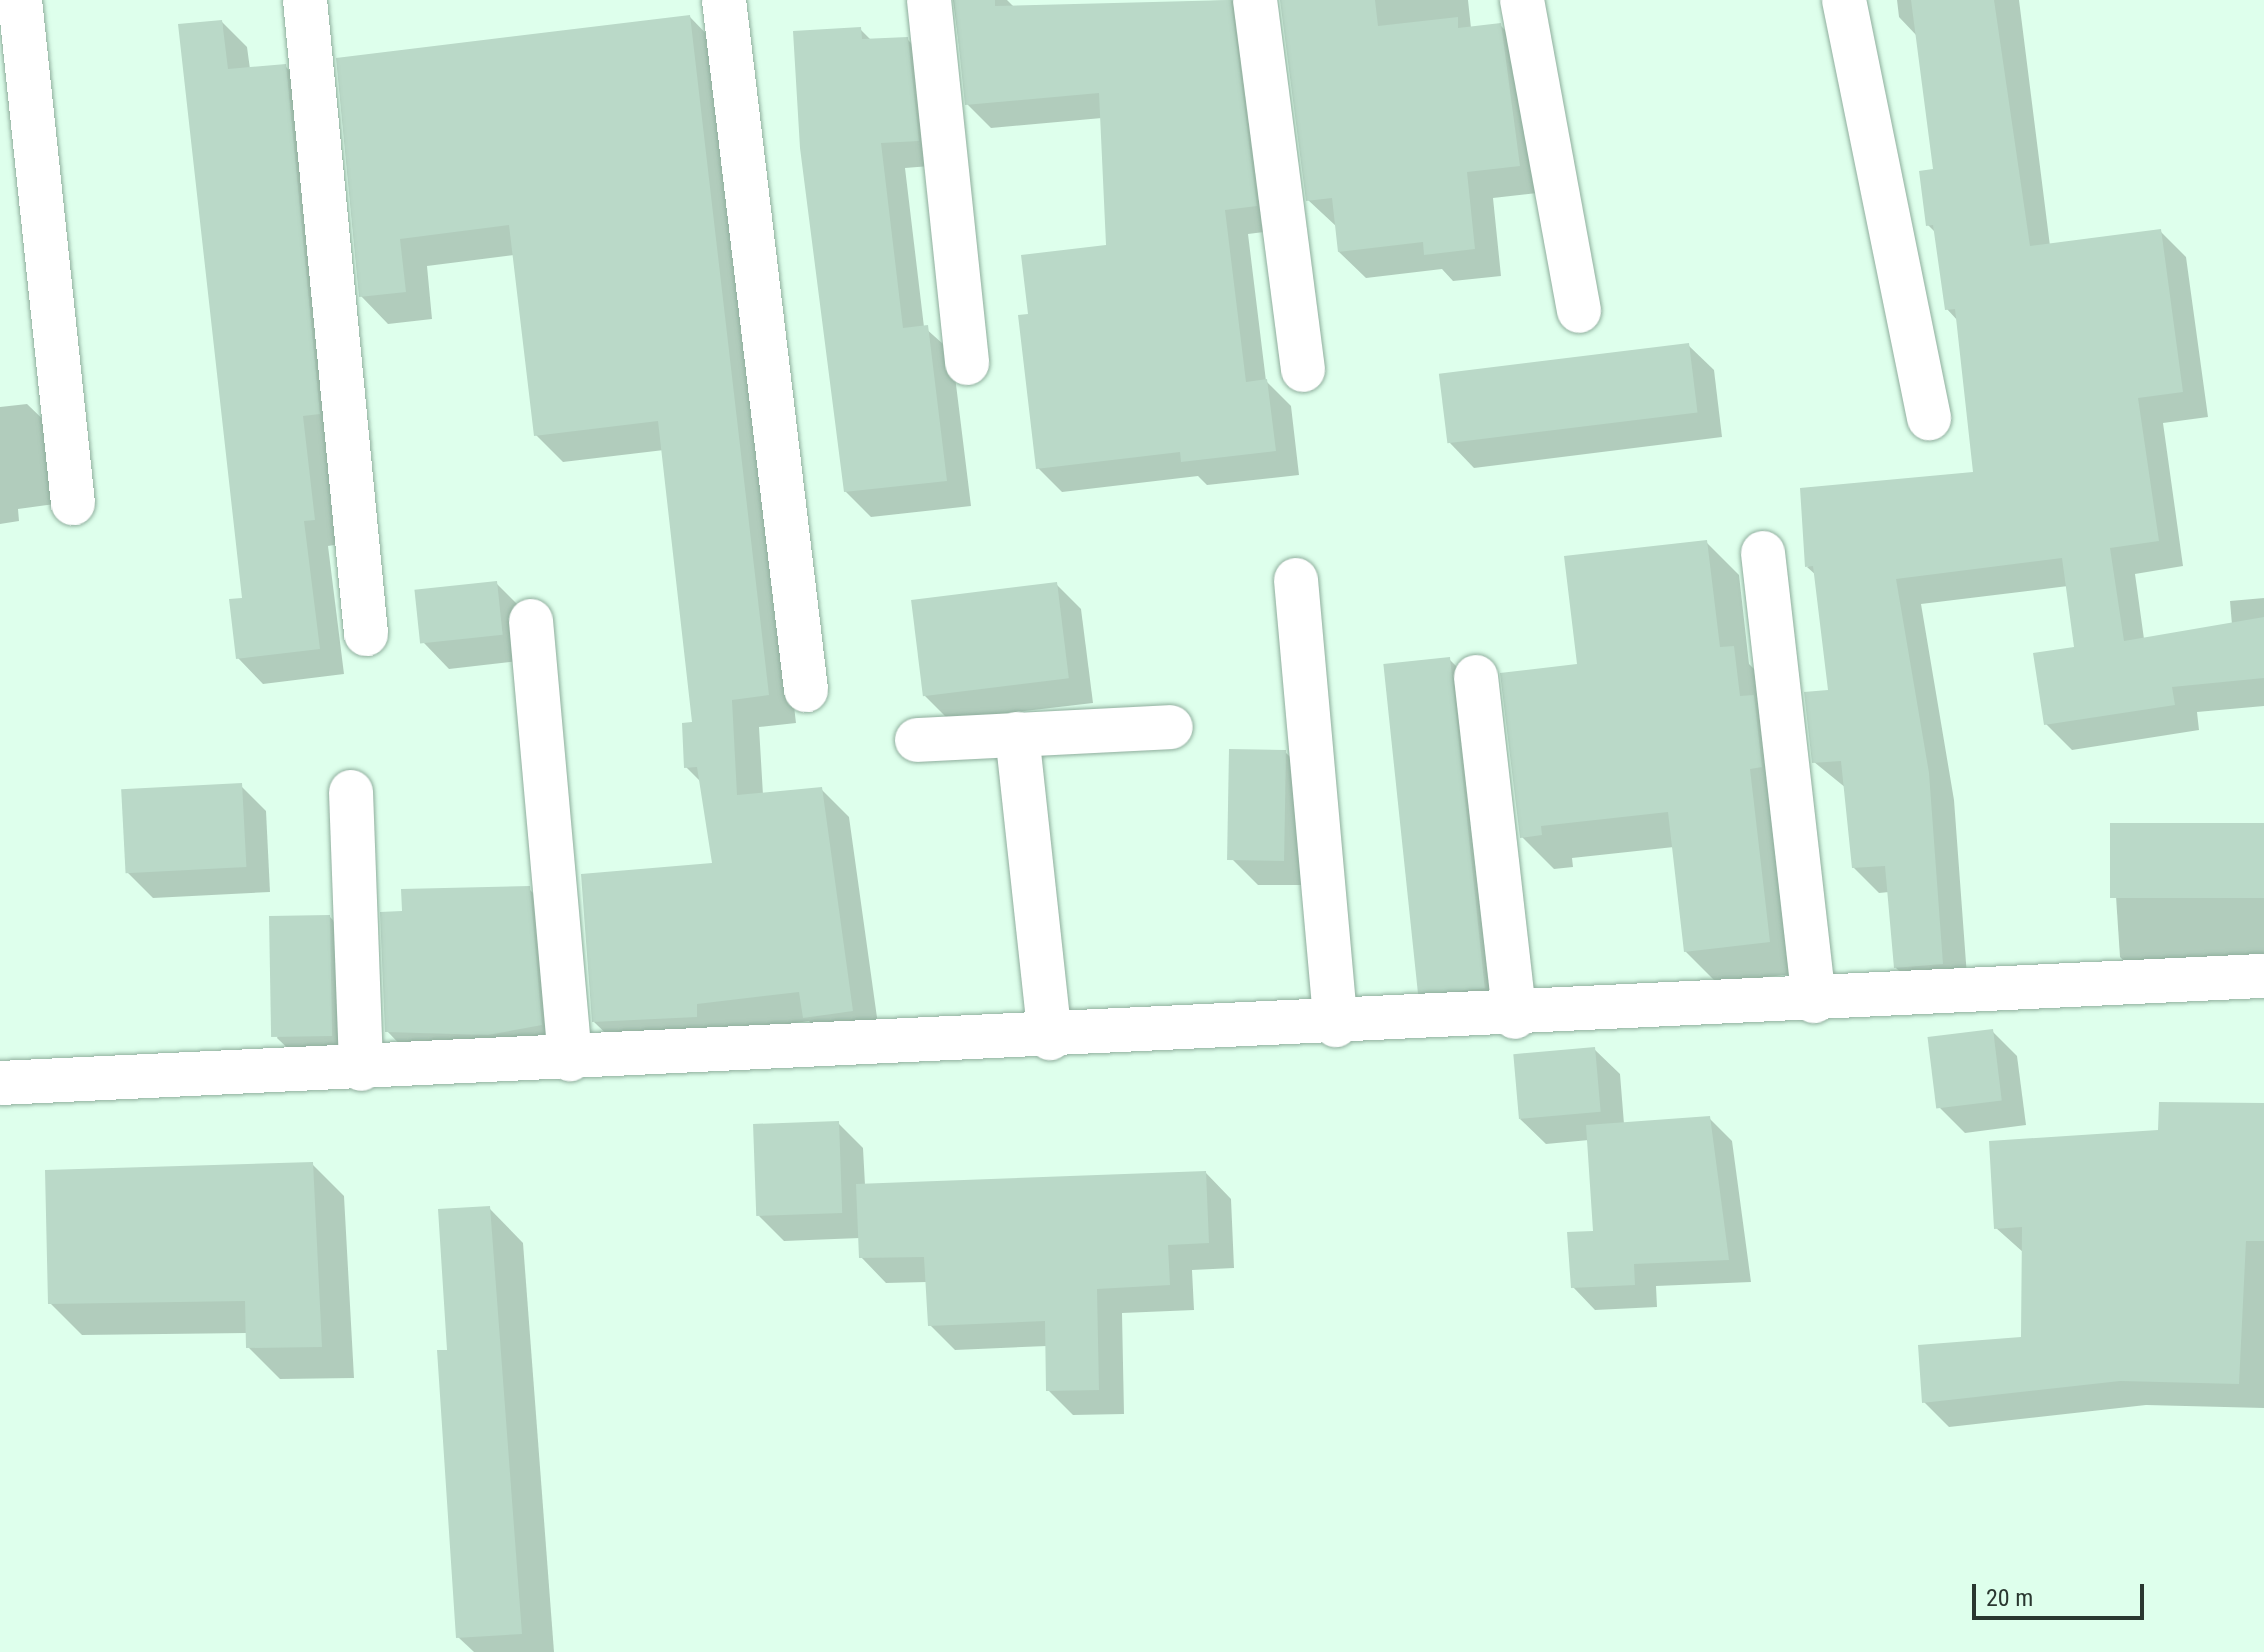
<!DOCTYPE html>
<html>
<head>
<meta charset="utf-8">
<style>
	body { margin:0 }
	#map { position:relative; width:2264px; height:1652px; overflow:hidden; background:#deffec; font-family:"Roboto Condensed",sans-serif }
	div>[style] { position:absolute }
	.shadow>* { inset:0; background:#0003 }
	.building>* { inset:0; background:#bad9c8; transform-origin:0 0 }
	.roads { filter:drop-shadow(0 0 2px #8fae9d) drop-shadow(0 0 2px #8fae9d) }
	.minor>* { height:44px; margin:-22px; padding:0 22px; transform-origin:22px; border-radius:22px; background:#fff }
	span { translate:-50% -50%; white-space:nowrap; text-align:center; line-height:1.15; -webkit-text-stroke:6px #deffec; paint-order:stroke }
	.scale { position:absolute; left:1972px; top:1584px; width:172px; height:36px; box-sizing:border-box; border:4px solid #2a3730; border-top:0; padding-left:10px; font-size:24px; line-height:28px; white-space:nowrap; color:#2a3730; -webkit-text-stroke:6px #deffec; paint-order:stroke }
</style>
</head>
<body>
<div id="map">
	<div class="shadow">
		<div style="clip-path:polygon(953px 0,1007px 0,1015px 8px,1238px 0,1280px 230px,1248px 234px,1266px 381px,1291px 406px,1299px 475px,1207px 485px,1198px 476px,1062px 492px,1038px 468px,1030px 316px,1108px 247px,1102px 118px,991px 128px,967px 104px)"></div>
		<div style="clip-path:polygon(1282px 0,1468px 0,1471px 28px,1500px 25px,1527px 52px,1546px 192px,1493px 198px,1501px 276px,1453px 281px,1442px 269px,1366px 278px,1339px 252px,1337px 227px,1308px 200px)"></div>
		<div style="clip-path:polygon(1897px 0,2019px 0,2050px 246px,2160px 231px,2186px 257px,2208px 417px,2163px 423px,2183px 566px,2135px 574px,2144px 639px,2232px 625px,2230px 601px,2264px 598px,2264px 706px,2197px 712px,2199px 730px,2072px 750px,2046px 724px,2076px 648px,2068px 586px,1921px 604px,1954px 800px,1968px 990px,1922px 993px,1896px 968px,1889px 892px,1879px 893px,1853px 867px,1846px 788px,1814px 762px,1831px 692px,1817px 576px,1807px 567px,1976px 473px,1958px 321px,1947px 309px,1936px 233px,1928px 225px,1936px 171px,1917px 36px,1899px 17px)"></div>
		<div style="clip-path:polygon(690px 17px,717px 45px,796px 723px,759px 727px,763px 795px,821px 789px,849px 817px,880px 1039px,832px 1045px,809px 1021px,622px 1049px,594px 1022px,714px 865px,701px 782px,686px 767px,694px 724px,664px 450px,563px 462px,536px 435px,514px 255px,427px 266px,432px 319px,388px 324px,361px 296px,338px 60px)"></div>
		<div style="clip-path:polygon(222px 22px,247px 47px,250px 69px,285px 66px,311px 92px,340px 544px,328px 546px,344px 674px,263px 684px,238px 658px,244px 600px)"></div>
		<div style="clip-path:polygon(860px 29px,872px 41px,907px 39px,932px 64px,943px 165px,905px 168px,924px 327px,952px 352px,971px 506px,871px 517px,845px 491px)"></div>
		<div style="clip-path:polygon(1688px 345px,1714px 370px,1722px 437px,1474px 468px,1449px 442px)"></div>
		<div style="clip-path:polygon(27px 404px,53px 429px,62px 503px,18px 509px,19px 521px,0 524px,0 407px)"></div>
		<div style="clip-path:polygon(1707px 543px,1739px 575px,1749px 664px,1765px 680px,1801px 973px,1717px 983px,1685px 951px,1674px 847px,1572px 858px,1573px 867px,1554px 869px,1522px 837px,1579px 666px)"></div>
		<div style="clip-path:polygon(496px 583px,522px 609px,527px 660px,449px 669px,424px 643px)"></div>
		<div style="clip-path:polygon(1056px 584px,1081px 609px,1093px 703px,949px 720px,924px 695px)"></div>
		<div style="clip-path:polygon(1449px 659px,1474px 684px,1507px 1013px,1449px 1015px,1424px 990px)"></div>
		<div style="clip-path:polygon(1285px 752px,1311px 777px,1313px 885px,1258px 885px,1232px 859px)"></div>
		<div style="clip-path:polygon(241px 786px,266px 811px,270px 892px,153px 898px,127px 872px)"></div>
		<div style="clip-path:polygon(2264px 824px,2264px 977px,2146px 982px,2120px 957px,2112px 836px)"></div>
		<div style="clip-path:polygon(529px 889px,554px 914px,566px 1050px,412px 1057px,387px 1031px,404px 913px)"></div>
		<div style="clip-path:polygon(330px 917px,355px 943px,358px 1061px,303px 1063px,277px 1038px)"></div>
		<div style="clip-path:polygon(1992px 1031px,2017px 1056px,2026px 1125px,1965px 1133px,1940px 1108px)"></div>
		<div style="clip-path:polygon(1594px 1049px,1620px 1074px,1624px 1124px,1709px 1118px,1732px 1141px,1751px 1282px,1656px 1286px,1657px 1307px,1595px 1310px,1573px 1287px,1595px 1233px,1589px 1140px,1546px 1144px,1520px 1119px)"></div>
		<div style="clip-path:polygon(838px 1123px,863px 1148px,865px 1185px,1206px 1173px,1231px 1199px,1234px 1268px,1192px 1270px,1194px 1310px,1122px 1313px,1124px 1414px,1073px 1415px,1048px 1390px,1047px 1346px,955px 1350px,930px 1325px,927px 1282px,886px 1283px,861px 1257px,860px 1238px,784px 1241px,759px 1216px)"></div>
		<div style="clip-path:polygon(2264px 1123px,2264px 1408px,2146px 1405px,1949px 1427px,1924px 1402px,2023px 1339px,2024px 1253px,1996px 1228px)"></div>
		<div style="clip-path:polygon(312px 1164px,344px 1196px,354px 1378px,280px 1379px,248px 1347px,247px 1333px,82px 1335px,50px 1303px)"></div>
		<div style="clip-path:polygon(489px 1208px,523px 1243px,554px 1652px,474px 1652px,458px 1637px,450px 1352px)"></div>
	</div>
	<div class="building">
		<div style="clip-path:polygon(954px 0,995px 0,995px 6px,1231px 0,1257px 206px,1225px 210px,1246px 382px,1267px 379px,1276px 451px,1181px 462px,1180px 452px,1036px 469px,1018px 315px,1028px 314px,1021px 255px,1106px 245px,1099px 93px,965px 105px)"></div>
		<div style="clip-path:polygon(1280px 0,1375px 0,1378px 26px,1458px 17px,1458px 28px,1501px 23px,1520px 166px,1467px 172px,1475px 249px,1424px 255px,1423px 242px,1338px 252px,1332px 198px,1306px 201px)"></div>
		<div style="clip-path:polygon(1911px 0,1994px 0,2030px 246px,2161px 229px,2183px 392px,2138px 398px,2159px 541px,2110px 548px,2124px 641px,2264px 617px,2264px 678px,2172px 687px,2175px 705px,2044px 725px,2033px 653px,2074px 647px,2062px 558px,1896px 579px,1929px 773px,1943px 964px,1894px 968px,1885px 866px,1852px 868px,1841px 761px,1812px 763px,1804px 692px,1828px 690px,1813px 566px,1805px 567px,1800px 488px,1973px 472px,1955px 309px,1945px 310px,1933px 225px,1926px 226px,1919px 171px,1933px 169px)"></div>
		<div style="clip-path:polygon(690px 15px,769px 695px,732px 700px,737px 795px,822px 787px,853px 1011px,803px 1018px,799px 992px,697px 1004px,697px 1017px,592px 1022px,581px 874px,712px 863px,697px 767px,684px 768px,682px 723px,692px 722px,658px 421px,534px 436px,509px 225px,400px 239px,406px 292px,359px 297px,336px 58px)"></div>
		<div style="clip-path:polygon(222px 20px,228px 69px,286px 64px,320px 414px,303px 416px,315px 520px,304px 521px,320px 649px,236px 659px,229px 599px,242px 598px,178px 24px)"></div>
		<div style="clip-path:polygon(861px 27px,862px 39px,908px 37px,919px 141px,881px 143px,903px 328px,928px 325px,947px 481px,844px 492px,800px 148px,793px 31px)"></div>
		<div style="left:1689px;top:343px;width:70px;height:252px;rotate:83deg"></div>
		<div style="clip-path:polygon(1707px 540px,1720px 647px,1734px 646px,1740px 696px,1754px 695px,1762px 767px,1750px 769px,1770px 942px,1684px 952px,1668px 812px,1541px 826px,1542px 835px,1520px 838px,1500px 673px,1577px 664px,1564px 556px)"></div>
		<div style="left:497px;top:581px;width:54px;height:83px;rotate:84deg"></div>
		<div style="left:1057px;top:582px;width:97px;height:147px;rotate:83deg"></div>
		<div style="left:1450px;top:657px;width:333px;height:67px;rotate:84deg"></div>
		<div style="left:1229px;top:749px;width:57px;height:111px;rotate:1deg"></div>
		<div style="left:242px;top:783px;width:84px;height:121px;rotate:87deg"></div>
		<div style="left:2264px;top:823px;width:75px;height:154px;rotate:90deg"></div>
		<div style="clip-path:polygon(530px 886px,542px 1025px,488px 1035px,385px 1032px,380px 912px,402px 911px,401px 889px)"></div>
		<div style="left:330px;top:915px;width:121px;height:61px;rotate:89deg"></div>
		<div style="left:1993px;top:1029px;width:72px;height:66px;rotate:83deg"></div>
		<div style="left:1595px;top:1047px;width:65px;height:82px;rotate:85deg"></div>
		<div style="clip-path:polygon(2159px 1102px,2264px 1103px,2264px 1241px,2246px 1241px,2239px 1384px,2120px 1381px,1922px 1403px,1918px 1345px,2021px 1337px,2022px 1227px,1994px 1229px,1989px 1141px,2158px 1130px)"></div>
		<div style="clip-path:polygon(1710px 1116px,1729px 1260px,1634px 1264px,1635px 1285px,1571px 1288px,1567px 1232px,1593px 1231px,1586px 1125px)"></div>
		<div style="left:839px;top:1121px;width:92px;height:86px;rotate:88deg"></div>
		<div style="clip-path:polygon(313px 1162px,322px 1347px,246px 1348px,245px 1301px,48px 1304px,45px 1170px)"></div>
		<div style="clip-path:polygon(1206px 1171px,1209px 1243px,1168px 1245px,1170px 1285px,1097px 1289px,1099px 1390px,1046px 1391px,1045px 1321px,928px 1326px,924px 1257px,859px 1258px,856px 1184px)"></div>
		<div style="clip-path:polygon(490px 1206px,522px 1634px,456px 1638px,437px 1350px,447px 1350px,438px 1209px)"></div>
	</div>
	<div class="roads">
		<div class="minor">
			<div style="left:20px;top:0;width:506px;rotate:83.99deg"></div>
			<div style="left:305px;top:0;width:637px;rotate:84.5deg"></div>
			<div style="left:724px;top:0;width:695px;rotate:83.22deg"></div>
			<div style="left:929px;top:0;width:365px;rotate:84deg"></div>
			<div style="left:1255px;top:0;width:373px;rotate:82.6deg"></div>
			<div style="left:1522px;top:0;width:316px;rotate:79.6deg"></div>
			<div style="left:1844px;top:0;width:427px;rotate:78.5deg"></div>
			<div style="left:1763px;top:553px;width:451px;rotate:83.5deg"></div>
			<div style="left:1296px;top:580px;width:447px;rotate:84.9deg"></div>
			<div style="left:531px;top:621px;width:440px;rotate:84.9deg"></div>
			<div style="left:1476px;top:677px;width:342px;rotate:83.5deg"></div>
			<div style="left:1017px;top:734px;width:306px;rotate:83.8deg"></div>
			<div style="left:917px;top:740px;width:254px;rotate:-2.9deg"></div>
			<div style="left:351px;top:792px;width:277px;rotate:87.9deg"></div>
			<div style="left:0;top:1083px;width:2267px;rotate:-2.71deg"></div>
		</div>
	</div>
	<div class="scale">20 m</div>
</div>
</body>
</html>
